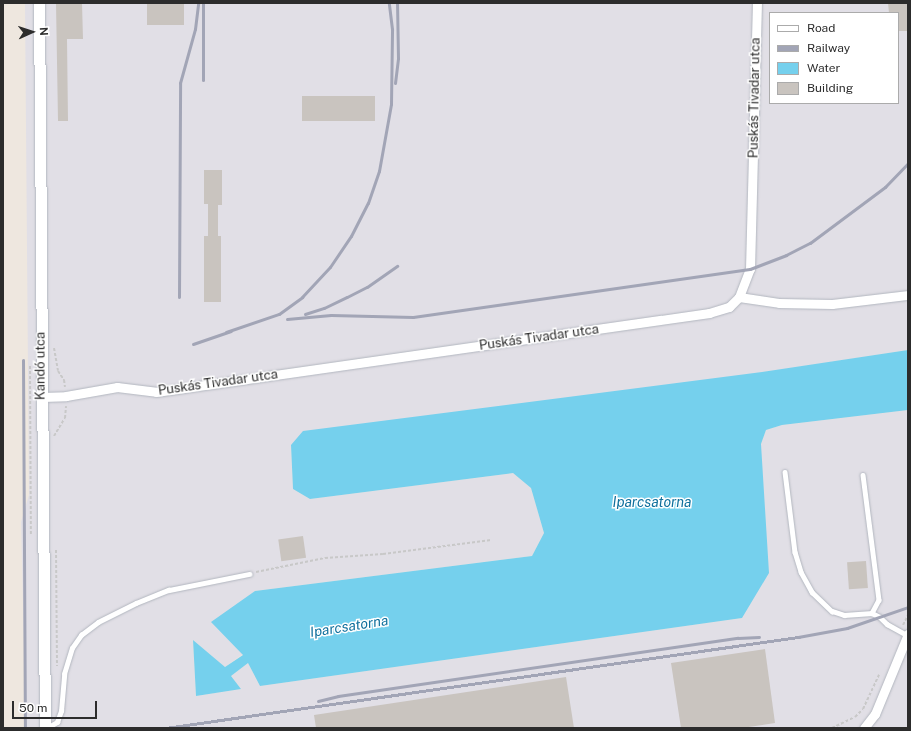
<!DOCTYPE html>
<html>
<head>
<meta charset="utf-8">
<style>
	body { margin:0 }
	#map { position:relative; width:911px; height:731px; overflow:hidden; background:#eee7df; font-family:"Public Sans",sans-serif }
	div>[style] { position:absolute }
	.industrial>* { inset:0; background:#e1dfe6 }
	.water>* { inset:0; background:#75d0ed }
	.building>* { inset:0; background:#c9c4bf; transform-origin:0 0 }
	.path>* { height:2px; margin-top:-1px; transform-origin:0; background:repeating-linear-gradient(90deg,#c8c8c8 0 3px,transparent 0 5px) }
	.roads { filter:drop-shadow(0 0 1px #b2b6bf) drop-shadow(0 0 1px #b2b6bf) }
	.service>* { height:4.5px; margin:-2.25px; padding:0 2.25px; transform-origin:2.25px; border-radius:2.25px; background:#fff }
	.minor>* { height:9px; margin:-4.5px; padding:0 4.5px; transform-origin:4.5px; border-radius:4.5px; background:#fff }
	.tertiary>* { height:11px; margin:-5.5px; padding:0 5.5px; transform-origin:5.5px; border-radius:5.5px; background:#fff }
	.rail>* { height:3px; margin:-1.5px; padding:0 1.5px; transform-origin:1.5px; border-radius:1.5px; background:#a2a5b6 }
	span { translate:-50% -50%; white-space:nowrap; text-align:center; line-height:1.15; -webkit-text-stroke:3px #fff; paint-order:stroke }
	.street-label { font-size:13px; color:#2c2c2c }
	.water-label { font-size:14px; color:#10709d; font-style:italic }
	.frame { position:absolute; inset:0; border:4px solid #2c2c2c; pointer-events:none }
	.legend { position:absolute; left:769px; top:12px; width:130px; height:92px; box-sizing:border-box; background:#fff; border:1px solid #ababab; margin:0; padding:5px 7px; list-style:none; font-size:12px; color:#2c2c2c }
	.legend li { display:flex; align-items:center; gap:8px; height:20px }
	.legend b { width:20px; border:1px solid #ababab }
	.north { position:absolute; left:12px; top:12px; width:40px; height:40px; -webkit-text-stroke:3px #fff; paint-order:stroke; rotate:87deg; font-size:11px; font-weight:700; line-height:16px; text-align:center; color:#2c2c2c }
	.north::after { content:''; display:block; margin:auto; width:14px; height:18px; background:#2c2c2c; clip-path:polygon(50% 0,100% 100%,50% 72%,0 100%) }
	.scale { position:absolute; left:12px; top:701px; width:85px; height:18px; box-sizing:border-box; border:2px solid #2c2c2c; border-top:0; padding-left:5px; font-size:12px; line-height:14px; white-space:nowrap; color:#2c2c2c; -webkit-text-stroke:3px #fff; paint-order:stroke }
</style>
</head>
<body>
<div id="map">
	<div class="industrial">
		<div style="clip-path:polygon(evenodd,25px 3px,908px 3px,908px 350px,291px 445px,293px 489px,310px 499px,513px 473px,531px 488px,544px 533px,532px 556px,255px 591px,235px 645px,243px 654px,225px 667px,193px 640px,196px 696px,241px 689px,231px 676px,248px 663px,260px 686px,742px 618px,761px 444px,766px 430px,782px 425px,908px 410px,908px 728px,26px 728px,21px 522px,29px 495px,25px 3px,770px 13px,898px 13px,898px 103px,770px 103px,770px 13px)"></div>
	</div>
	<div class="water">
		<div style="clip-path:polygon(908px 350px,908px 410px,782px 425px,766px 430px,761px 444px,769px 573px,742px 618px,260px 686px,248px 663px,231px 676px,241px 689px,196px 696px,193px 640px,225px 667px,243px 655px,211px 622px,255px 591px,532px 556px,544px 533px,531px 488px,513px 473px,310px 499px,293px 489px,291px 445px,303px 431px,762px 372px)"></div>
	</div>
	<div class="building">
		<div style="clip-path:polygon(56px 3px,82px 3px,83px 39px,67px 39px,68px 121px,58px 121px)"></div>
		<div style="left:147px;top:3px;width:37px;height:22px"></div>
		<div style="clip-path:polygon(888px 3px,908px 3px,908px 31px,898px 31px,898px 13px,889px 13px)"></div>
		<div style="left:302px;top:96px;width:73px;height:25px"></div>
		<div style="clip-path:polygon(204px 170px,222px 170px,222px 205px,218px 205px,218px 236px,221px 236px,221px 302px,204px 302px,204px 236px,208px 236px,208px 204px,204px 204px)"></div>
		<div style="left:303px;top:536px;width:22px;height:25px;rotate:82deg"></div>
		<div style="left:866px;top:561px;width:27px;height:19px;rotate:86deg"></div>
		<div style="clip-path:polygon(765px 649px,775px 723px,742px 728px,681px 728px,671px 663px)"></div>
		<div style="clip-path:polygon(566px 677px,574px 728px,316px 728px,314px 715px)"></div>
	</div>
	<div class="path">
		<div style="left:54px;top:348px;width:23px;rotate:80deg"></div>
		<div style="left:58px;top:371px;width:11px;rotate:56deg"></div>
		<div style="left:64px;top:380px;width:7px;rotate:82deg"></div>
		<div style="left:30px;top:366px;width:168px;rotate:89.7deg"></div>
		<div style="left:54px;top:436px;width:21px;rotate:-59deg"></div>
		<div style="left:65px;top:418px;width:12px;rotate:-85deg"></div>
		<div style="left:56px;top:550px;width:116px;rotate:89.5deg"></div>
		<div style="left:256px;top:572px;width:70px;rotate:-11.5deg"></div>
		<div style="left:325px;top:558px;width:58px;rotate:-3.9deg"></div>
		<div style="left:383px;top:554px;width:109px;rotate:-7.4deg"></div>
		<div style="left:903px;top:625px;width:11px;rotate:-63deg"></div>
		<div style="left:832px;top:728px;width:25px;rotate:-26deg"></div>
		<div style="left:855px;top:717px;width:11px;rotate:-45deg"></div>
		<div style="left:863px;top:709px;width:38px;rotate:-65deg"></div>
	</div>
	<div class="roads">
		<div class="service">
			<div style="left:785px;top:472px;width:81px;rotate:82.9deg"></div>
			<div style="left:795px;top:552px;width:21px;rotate:73deg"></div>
			<div style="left:801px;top:572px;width:23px;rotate:61deg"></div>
			<div style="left:812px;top:592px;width:28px;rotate:44deg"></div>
			<div style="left:832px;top:611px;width:13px;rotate:18deg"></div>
			<div style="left:844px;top:615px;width:28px;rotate:-4deg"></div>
			<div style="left:872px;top:613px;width:9px;rotate:27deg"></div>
			<div style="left:880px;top:617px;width:10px;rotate:45deg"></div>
			<div style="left:887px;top:624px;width:23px;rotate:29deg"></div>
			<div style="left:863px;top:475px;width:126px;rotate:82.7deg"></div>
			<div style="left:879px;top:600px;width:15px;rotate:118deg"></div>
			<div style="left:47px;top:728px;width:12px;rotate:-31deg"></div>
			<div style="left:57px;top:722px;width:12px;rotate:-70deg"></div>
			<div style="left:61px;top:711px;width:37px;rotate:-85deg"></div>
			<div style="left:64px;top:674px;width:27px;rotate:-73deg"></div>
			<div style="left:72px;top:648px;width:16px;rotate:-55deg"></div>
			<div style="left:81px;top:635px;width:21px;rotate:-37deg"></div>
			<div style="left:98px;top:622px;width:42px;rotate:-26.6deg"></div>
			<div style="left:136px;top:603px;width:35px;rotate:-22deg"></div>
			<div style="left:169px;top:590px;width:82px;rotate:-11.3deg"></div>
		</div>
		<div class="minor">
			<div style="left:739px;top:297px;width:40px;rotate:8.5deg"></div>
			<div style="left:779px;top:303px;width:53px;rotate:1.1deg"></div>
			<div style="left:832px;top:304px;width:77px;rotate:-6.8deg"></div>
			<div style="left:42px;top:397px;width:24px;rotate:-2deg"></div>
			<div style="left:66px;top:396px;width:52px;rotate:-10deg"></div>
			<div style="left:117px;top:387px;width:39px;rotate:7deg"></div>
			<div style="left:156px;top:392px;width:559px;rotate:-8.13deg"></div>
			<div style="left:709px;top:313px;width:21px;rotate:-17deg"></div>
			<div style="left:729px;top:307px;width:14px;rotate:-45deg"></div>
			<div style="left:739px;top:297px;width:30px;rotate:-69deg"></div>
			<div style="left:750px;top:269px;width:266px;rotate:-88.5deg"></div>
			<div style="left:864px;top:728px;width:18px;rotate:-52deg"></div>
			<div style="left:875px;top:714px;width:87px;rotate:-67.6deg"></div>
		</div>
		<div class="tertiary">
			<div style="left:39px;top:3px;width:725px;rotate:89.53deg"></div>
		</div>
	</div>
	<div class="rail">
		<div style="left:203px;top:3px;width:77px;rotate:90deg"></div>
		<div style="left:395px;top:83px;width:25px;rotate:-83deg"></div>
		<div style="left:398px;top:58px;width:55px;rotate:-91deg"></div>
		<div style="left:179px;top:297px;width:214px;rotate:-89.7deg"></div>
		<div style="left:180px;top:83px;width:56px;rotate:-74.5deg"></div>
		<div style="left:195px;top:29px;width:26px;rotate:-83deg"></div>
		<div style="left:305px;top:314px;width:20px;rotate:-18deg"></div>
		<div style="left:324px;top:308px;width:25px;rotate:-26deg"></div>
		<div style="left:347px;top:297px;width:22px;rotate:-27deg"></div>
		<div style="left:367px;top:287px;width:37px;rotate:-35deg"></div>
		<div style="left:287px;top:319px;width:44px;rotate:-5.2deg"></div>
		<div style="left:331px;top:315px;width:82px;rotate:1.4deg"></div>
		<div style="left:413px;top:317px;width:340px;rotate:-8.1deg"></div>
		<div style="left:750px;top:269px;width:39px;rotate:-21deg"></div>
		<div style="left:786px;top:255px;width:27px;rotate:-27deg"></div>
		<div style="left:810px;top:243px;width:94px;rotate:-36.7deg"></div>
		<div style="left:885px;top:187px;width:33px;rotate:-46deg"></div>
		<div style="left:226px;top:332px;width:56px;rotate:-18.8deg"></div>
		<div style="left:279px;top:314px;width:29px;rotate:-36deg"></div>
		<div style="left:302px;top:297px;width:41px;rotate:-47deg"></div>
		<div style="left:330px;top:267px;width:37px;rotate:-56deg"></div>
		<div style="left:351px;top:236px;width:37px;rotate:-63deg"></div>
		<div style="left:368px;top:203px;width:34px;rotate:-71deg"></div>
		<div style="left:379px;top:171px;width:68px;rotate:-79.8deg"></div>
		<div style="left:391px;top:104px;width:75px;rotate:-89.2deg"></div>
		<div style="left:392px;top:29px;width:26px;rotate:-97deg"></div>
		<div style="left:193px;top:344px;width:40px;rotate:-18.9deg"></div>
		<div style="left:23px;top:360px;width:368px;rotate:89.7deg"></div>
		<div style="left:318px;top:701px;width:21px;rotate:-14deg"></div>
		<div style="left:338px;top:696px;width:404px;rotate:-8.3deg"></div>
		<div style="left:738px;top:638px;width:21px;rotate:-3deg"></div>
		<div style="left:165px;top:728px;width:640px;rotate:-8.18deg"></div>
		<div style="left:798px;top:637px;width:50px;rotate:-10.4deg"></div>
		<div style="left:847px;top:628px;width:65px;rotate:-19deg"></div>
	</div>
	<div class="street-label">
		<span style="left:755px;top:98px;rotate:-89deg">Puskás Tivadar utca</span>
		<span style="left:539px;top:338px;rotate:-8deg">Puskás Tivadar utca</span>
		<span style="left:41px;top:366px;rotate:-90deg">Kandó utca</span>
		<span style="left:218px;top:383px;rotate:-8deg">Puskás Tivadar utca</span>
	</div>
	<div class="water-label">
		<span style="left:652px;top:502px">Iparcsatorna</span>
		<span style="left:349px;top:626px;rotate:-9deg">Iparcsatorna</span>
	</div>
	<div class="frame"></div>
	<ul class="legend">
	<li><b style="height:5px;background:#fff"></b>Road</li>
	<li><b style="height:5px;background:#a2a5b6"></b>Railway</li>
	<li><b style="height:11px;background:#75d0ed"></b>Water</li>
	<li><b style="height:11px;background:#c9c4bf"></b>Building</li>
	</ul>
	<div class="north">N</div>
	<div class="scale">50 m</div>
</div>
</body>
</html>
